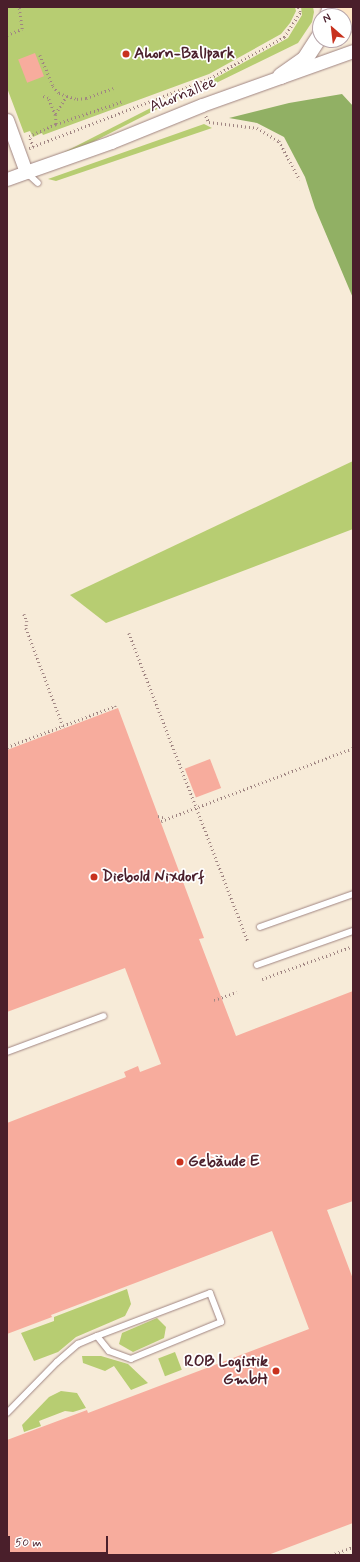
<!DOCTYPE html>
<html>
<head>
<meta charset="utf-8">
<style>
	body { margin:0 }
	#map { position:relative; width:360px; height:1562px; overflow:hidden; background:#f7ebd8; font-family:Mynerve,sans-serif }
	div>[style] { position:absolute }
	.green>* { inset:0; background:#b7cd72; transform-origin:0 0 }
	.forest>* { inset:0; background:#91b064 }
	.building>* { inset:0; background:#f7ac9d; transform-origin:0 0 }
	.path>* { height:2.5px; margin-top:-1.25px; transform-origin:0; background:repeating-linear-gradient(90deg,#a08582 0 1px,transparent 0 4px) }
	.roads { filter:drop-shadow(0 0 1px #a08582) drop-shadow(0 0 1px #a08582) }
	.service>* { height:6px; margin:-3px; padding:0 3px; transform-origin:3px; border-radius:3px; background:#fff }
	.minor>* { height:13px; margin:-6.5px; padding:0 6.5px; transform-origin:6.5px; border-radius:6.5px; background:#fff }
	.tertiary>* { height:16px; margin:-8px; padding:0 8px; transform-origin:8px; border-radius:8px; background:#fff }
	.secondary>* { height:18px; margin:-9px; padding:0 9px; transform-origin:9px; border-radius:9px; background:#fde5c5 }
	.dots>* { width:11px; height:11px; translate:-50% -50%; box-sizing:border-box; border:2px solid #fff; border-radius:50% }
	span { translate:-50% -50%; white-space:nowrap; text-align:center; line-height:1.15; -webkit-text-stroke:3.5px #fff; paint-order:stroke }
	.poi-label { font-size:16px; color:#4a1f2b; font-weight:700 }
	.left { translate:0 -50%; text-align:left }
	.right { translate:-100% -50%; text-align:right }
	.street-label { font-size:16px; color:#4a1f2b }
	.frame { position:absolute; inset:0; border:8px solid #4a1f2b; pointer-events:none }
	.north { position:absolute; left:312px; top:8px; width:40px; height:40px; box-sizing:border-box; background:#fff; border:1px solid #b7a5aa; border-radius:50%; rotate:332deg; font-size:11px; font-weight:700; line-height:16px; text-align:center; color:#4a1f2b }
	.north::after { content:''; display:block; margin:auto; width:14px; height:18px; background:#c8321e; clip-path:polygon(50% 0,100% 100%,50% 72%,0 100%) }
	.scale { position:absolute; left:8px; top:1536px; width:100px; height:18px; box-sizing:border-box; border:2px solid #4a1f2b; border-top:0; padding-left:5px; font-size:12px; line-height:14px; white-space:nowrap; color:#4a1f2b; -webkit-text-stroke:3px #fff; paint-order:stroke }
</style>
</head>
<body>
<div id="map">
	<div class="green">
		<div style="clip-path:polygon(7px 7px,295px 7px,296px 11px,290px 23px,281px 34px,209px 74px,43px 135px,42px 133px,33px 137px,30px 131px,24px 133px,7px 88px)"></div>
		<div style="clip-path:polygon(301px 7px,313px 7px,314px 12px,312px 22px,298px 43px,214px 84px,212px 80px,288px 38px,302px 15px)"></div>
		<div style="left:184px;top:91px;width:4px;height:160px;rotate:63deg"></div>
		<div style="clip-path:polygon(204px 124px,212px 128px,56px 181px,48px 179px)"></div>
		<div style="clip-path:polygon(353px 461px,353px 529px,106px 623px,70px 595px)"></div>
		<div style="clip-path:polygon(127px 1289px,131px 1304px,125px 1316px,76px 1337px,58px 1352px,34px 1361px,21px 1333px,54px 1321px,54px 1317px)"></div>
		<div style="clip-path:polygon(157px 1318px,166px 1327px,164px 1338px,133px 1352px,119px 1344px,122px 1333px)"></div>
		<div style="left:175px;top:1352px;width:19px;height:18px;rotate:69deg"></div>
		<div style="clip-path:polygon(82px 1356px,101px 1356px,128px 1364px,148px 1383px,131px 1390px,114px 1366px,105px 1371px,83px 1363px)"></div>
		<div style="clip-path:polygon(61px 1391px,77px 1393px,86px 1408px,73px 1412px,65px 1411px,39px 1421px,41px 1426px,24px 1432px,22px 1425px,49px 1397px)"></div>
	</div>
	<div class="forest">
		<div style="clip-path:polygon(342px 94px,353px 106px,353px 298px,315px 208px,305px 177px,284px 137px,257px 123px,229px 118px,289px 103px)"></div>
	</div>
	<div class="building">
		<div style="left:35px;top:53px;width:25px;height:18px;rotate:69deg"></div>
		<div style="clip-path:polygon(118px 708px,204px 938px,199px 939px,236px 1036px,353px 991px,353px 1201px,327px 1210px,353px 1279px,353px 1523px,268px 1555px,7px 1555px,7px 1440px,87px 1410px,88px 1413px,309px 1329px,272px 1231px,51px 1315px,52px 1317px,7px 1334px,7px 1123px,126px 1077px,124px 1072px,138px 1066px,140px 1072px,161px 1064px,125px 968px,7px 1012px,7px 750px)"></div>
		<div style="left:210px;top:759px;width:31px;height:27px;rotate:69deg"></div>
	</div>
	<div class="path">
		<div style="left:7px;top:35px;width:16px;rotate:-22deg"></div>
		<div style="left:22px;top:29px;width:22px;rotate:-98deg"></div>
		<div style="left:40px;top:55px;width:34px;rotate:67deg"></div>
		<div style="left:53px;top:86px;width:9px;rotate:49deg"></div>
		<div style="left:59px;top:93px;width:9px;rotate:21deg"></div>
		<div style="left:67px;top:96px;width:22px;rotate:122deg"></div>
		<div style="left:67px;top:96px;width:10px;rotate:17deg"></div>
		<div style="left:77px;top:99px;width:9px;rotate:-6deg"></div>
		<div style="left:86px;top:98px;width:29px;rotate:-20deg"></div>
		<div style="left:206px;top:116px;width:7px;rotate:63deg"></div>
		<div style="left:209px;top:122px;width:48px;rotate:7.1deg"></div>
		<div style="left:257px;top:128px;width:26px;rotate:31deg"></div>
		<div style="left:279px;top:141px;width:44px;rotate:61.7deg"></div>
		<div style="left:56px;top:124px;width:71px;rotate:-18.9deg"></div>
		<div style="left:33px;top:147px;width:12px;rotate:-110deg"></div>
		<div style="left:29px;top:136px;width:30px;rotate:-24deg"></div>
		<div style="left:56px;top:124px;width:9px;rotate:-96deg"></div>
		<div style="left:55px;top:115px;width:18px;rotate:-112deg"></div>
		<div style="left:48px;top:98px;width:6px;rotate:-162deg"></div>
		<div style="left:29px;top:148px;width:194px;rotate:-21.1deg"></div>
		<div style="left:210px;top:78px;width:85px;rotate:-29deg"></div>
		<div style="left:284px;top:37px;width:30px;rotate:-57deg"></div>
		<div style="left:300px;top:12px;width:5px;rotate:-112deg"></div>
		<div style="left:24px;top:614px;width:8px;rotate:67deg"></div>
		<div style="left:27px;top:621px;width:7px;rotate:98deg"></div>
		<div style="left:26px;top:628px;width:105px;rotate:69.3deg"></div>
		<div style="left:129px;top:633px;width:331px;rotate:68.9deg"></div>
		<div style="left:7px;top:747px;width:116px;rotate:-20.8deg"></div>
		<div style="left:115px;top:706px;width:3px;rotate:72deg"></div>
		<div style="left:158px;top:816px;width:7px;rotate:16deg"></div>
		<div style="left:161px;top:821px;width:205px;rotate:-20.8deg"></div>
		<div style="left:262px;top:979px;width:97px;rotate:-19.9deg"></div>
		<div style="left:214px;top:1000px;width:24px;rotate:-19deg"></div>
		<div style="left:331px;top:1555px;width:23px;rotate:-20deg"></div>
	</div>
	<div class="roads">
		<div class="service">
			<div style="left:26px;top:172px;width:16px;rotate:43deg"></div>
			<div style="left:260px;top:927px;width:99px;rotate:-19.5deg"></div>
			<div style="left:257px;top:965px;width:102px;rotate:-19.5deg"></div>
			<div style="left:7px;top:1052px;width:103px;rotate:-20.4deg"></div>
			<div style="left:7px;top:1413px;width:71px;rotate:-45.6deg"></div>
			<div style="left:57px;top:1362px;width:28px;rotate:-41deg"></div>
			<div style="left:78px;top:1344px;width:21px;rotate:-23deg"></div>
			<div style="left:97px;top:1336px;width:121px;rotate:-20.8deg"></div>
			<div style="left:210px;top:1293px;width:31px;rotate:69deg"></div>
			<div style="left:221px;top:1322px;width:97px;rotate:157.7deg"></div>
			<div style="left:131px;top:1359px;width:23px;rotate:-160deg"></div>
			<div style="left:109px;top:1351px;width:19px;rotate:-129deg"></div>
		</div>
		<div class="minor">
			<div style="left:7px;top:120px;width:55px;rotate:69.9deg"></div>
			<div style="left:26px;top:172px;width:90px;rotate:-19.4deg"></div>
			<div style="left:111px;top:142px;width:98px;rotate:-22.1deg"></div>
			<div style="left:202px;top:105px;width:160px;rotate:-19.7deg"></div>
			<div style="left:7px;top:179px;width:20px;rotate:-20deg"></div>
		</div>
		<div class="tertiary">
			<div style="left:328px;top:16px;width:9px;rotate:-72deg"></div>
			<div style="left:281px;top:76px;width:29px;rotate:-35deg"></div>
			<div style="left:305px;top:59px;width:27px;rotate:-57deg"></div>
		</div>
		<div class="secondary">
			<div style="left:346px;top:7px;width:17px;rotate:66deg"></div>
		</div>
	</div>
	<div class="dots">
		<div style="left:126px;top:54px;background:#c8321e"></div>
		<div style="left:94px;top:877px;background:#c8321e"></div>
		<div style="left:180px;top:1162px;background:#c8321e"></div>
		<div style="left:276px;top:1371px;background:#c8321e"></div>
	</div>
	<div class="poi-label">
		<span class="left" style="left:134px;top:54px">Ahorn-Ballpark</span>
		<span class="left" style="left:102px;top:877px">Diebold Nixdorf</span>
		<span class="left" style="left:188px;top:1162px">Gebäude E</span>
		<span class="right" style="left:268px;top:1371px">ROB Logistik<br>GmbH</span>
	</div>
	<div class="street-label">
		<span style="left:183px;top:95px;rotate:-22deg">Ahornallee</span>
	</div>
	<div class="frame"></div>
	<div class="north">N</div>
	<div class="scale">50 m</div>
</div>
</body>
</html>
